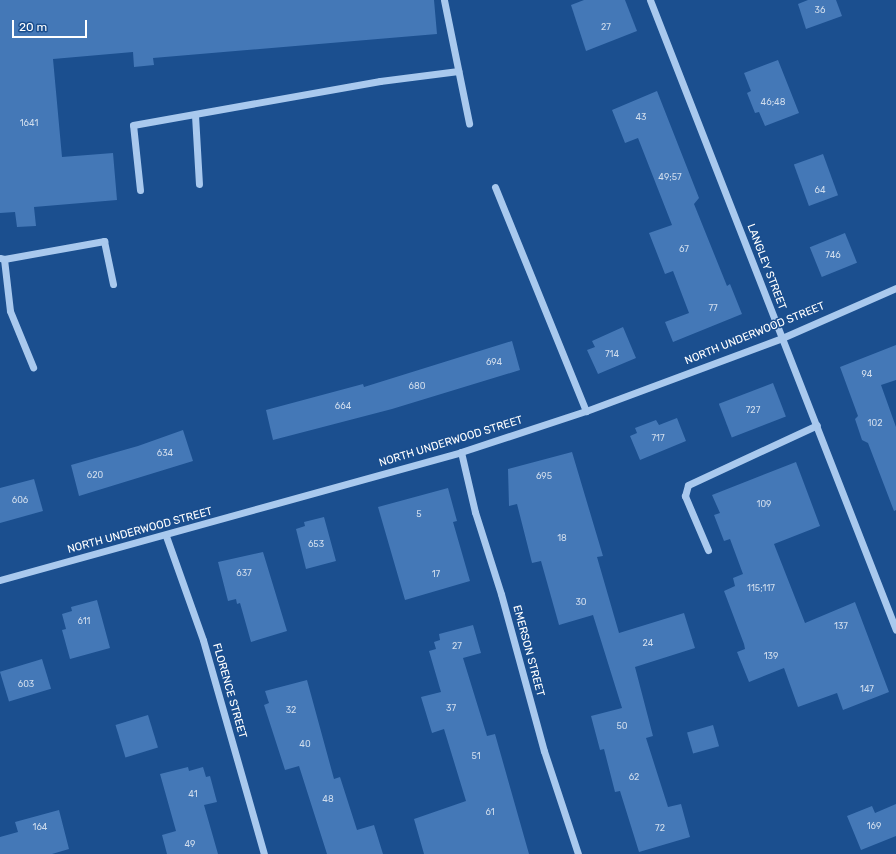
<!DOCTYPE html>
<html>
<head>
<meta charset="utf-8">
<style>
	body { margin:0 }
	#map { position:relative; width:896px; height:854px; overflow:hidden; background:#1b4f8f; font-family:Rubik,sans-serif }
	div>[style] { position:absolute }
	.building>* { inset:0; background:#4478b7; transform-origin:0 0 }
	.minor>* { height:7px; margin:-3.5px; padding:0 3.5px; transform-origin:3.5px; border-radius:3.5px; background:#a9c9ee }
	span { translate:-50% -50%; white-space:nowrap; text-align:center; line-height:1.15; -webkit-text-stroke:3px #1b4f8f; paint-order:stroke }
	.number-label { font-size:9px; color:#d0dded }
	.number-label span { -webkit-text-stroke-width:0 }
	.street-label { font-size:11px; color:#fff }
	.scale { position:absolute; left:12px; top:20px; width:75px; height:18px; box-sizing:border-box; border:2px solid #fff; border-top:0; padding-left:5px; font-size:12px; line-height:14px; white-space:nowrap; color:#fff; -webkit-text-stroke:3px #1b4f8f; paint-order:stroke }
</style>
</head>
<body>
<div id="map">
	<div class="building">
		<div style="clip-path:polygon(0 0,434px 0,437px 34px,153px 58px,154px 65px,134px 67px,133px 52px,53px 59px,62px 157px,113px 153px,117px 200px,34px 207px,36px 226px,17px 227px,15px 212px,0 213px)"></div>
		<div style="clip-path:polygon(584px 0,625px 0,637px 31px,586px 51px,571px 5px)"></div>
		<div style="clip-path:polygon(808px 0,836px 0,842px 16px,806px 29px,798px 4px)"></div>
		<div style="clip-path:polygon(778px 60px,799px 113px,765px 126px,759px 112px,755px 113px,747px 93px,751px 91px,744px 73px)"></div>
		<div style="clip-path:polygon(657px 91px,699px 198px,694px 204px,727px 286px,730px 284px,742px 314px,673px 342px,665px 322px,689px 313px,673px 271px,665px 274px,649px 233px,672px 225px,638px 138px,625px 143px,612px 110px)"></div>
		<div style="left:823px;top:154px;width:44px;height:31px;rotate:70deg"></div>
		<div style="left:845px;top:233px;width:32px;height:38px;rotate:68deg"></div>
		<div style="clip-path:polygon(623px 327px,636px 358px,598px 374px,587px 350px,595px 347px,592px 341px)"></div>
		<div style="clip-path:polygon(512px 341px,520px 370px,392px 409px,273px 440px,266px 410px,363px 384px,364px 387px)"></div>
		<div style="clip-path:polygon(896px 345px,896px 380px,881px 385px,896px 427px,896px 510px,894px 511px,868px 443px,862px 440px,855px 419px,858px 416px,840px 367px)"></div>
		<div style="left:773px;top:383px;width:36px;height:58px;rotate:69deg"></div>
		<div style="clip-path:polygon(677px 418px,686px 441px,640px 460px,630px 436px,637px 433px,635px 428px,656px 420px,659px 425px)"></div>
		<div style="clip-path:polygon(183px 430px,193px 461px,79px 496px,71px 465px,138px 446px)"></div>
		<div style="clip-path:polygon(572px 452px,603px 556px,597px 557px,619px 633px,684px 613px,695px 648px,635px 667px,653px 736px,646px 738px,668px 807px,681px 804px,690px 837px,639px 852px,620px 791px,615px 792px,604px 749px,600px 750px,591px 716px,622px 708px,593px 615px,559px 625px,541px 561px,532px 563px,517px 504px,509px 506px,508px 469px)"></div>
		<div style="clip-path:polygon(796px 462px,820px 526px,774px 544px,805px 623px,855px 602px,889px 692px,843px 710px,837px 693px,798px 707px,784px 668px,749px 682px,737px 652px,745px 649px,744px 644px,724px 591px,735px 586px,733px 578px,743px 574px,730px 539px,724px 541px,714px 515px,720px 513px,712px 495px)"></div>
		<div style="clip-path:polygon(34px 479px,43px 511px,0 523px,0 488px)"></div>
		<div style="clip-path:polygon(448px 488px,457px 521px,453px 522px,470px 581px,405px 600px,378px 507px)"></div>
		<div style="clip-path:polygon(324px 517px,336px 561px,306px 569px,296px 529px,305px 526px,304px 522px)"></div>
		<div style="clip-path:polygon(263px 552px,287px 631px,251px 642px,240px 603px,237px 604px,236px 599px,228px 601px,218px 562px)"></div>
		<div style="clip-path:polygon(97px 600px,110px 648px,70px 659px,62px 630px,66px 629px,62px 614px,72px 611px,71px 607px)"></div>
		<div style="clip-path:polygon(473px 625px,481px 653px,463px 658px,487px 736px,495px 734px,529px 854px,424px 854px,414px 819px,466px 801px,444px 729px,432px 733px,421px 697px,441px 692px,429px 651px,436px 649px,434px 642px,440px 640px,439px 634px)"></div>
		<div style="left:42px;top:659px;width:31px;height:44px;rotate:73deg"></div>
		<div style="clip-path:polygon(307px 680px,334px 779px,340px 777px,357px 830px,374px 825px,383px 854px,327px 854px,299px 766px,285px 770px,264px 705px,269px 703px,265px 691px)"></div>
		<div style="left:148px;top:715px;width:34px;height:34px;rotate:73deg"></div>
		<div style="left:713px;top:725px;width:22px;height:27px;rotate:74deg"></div>
		<div style="clip-path:polygon(188px 767px,189px 771px,203px 767px,206px 777px,210px 776px,217px 802px,204px 805px,218px 854px,167px 854px,162px 835px,176px 831px,160px 774px)"></div>
		<div style="clip-path:polygon(896px 804px,896px 836px,861px 850px,847px 816px,872px 806px,875px 813px)"></div>
		<div style="clip-path:polygon(59px 810px,69px 849px,52px 854px,0 854px,0 837px,18px 832px,15px 822px)"></div>
	</div>
	<div class="minor">
		<div style="left:444px;top:0;width:126px;rotate:78.5deg"></div>
		<div style="left:650px;top:0;width:676px;rotate:68.67deg"></div>
		<div style="left:195px;top:115px;width:69px;rotate:86.7deg"></div>
		<div style="left:495px;top:187px;width:242px;rotate:67.9deg"></div>
		<div style="left:140px;top:190px;width:65px;rotate:-96.1deg"></div>
		<div style="left:133px;top:125px;width:251px;rotate:-10.1deg"></div>
		<div style="left:380px;top:81px;width:79px;rotate:-7.3deg"></div>
		<div style="left:0;top:258px;width:4px;rotate:14deg"></div>
		<div style="left:4px;top:259px;width:52px;rotate:83.4deg"></div>
		<div style="left:10px;top:311px;width:61px;rotate:67.7deg"></div>
		<div style="left:4px;top:259px;width:102px;rotate:-10.2deg"></div>
		<div style="left:104px;top:241px;width:44px;rotate:78.2deg"></div>
		<div style="left:461px;top:452px;width:62px;rotate:76.9deg"></div>
		<div style="left:475px;top:512px;width:86px;rotate:72.4deg"></div>
		<div style="left:501px;top:594px;width:163px;rotate:74.7deg"></div>
		<div style="left:544px;top:751px;width:108px;rotate:71.7deg"></div>
		<div style="left:166px;top:536px;width:110px;rotate:70.4deg"></div>
		<div style="left:203px;top:640px;width:223px;rotate:74.1deg"></div>
		<div style="left:708px;top:550px;width:59px;rotate:-113.1deg"></div>
		<div style="left:685px;top:496px;width:11px;rotate:-75deg"></div>
		<div style="left:688px;top:485px;width:142px;rotate:-24.9deg"></div>
		<div style="left:0;top:580px;width:478px;rotate:-15.5deg"></div>
		<div style="left:461px;top:452px;width:132px;rotate:-18.2deg"></div>
		<div style="left:586px;top:411px;width:209px;rotate:-20.4deg"></div>
		<div style="left:782px;top:338px;width:124px;rotate:-23.7deg"></div>
	</div>
	<div class="number-label">
		<span style="left:820px;top:10px">36</span>
		<span style="left:606px;top:27px">27</span>
		<span style="left:773px;top:102px">46;48</span>
		<span style="left:641px;top:117px">43</span>
		<span style="left:29px;top:123px">1641</span>
		<span style="left:670px;top:177px">49;57</span>
		<span style="left:820px;top:190px">64</span>
		<span style="left:684px;top:249px">67</span>
		<span style="left:833px;top:255px">746</span>
		<span style="left:713px;top:308px">77</span>
		<span style="left:612px;top:354px">714</span>
		<span style="left:494px;top:362px">694</span>
		<span style="left:867px;top:374px">94</span>
		<span style="left:417px;top:386px">680</span>
		<span style="left:343px;top:406px">664</span>
		<span style="left:753px;top:410px">727</span>
		<span style="left:875px;top:423px">102</span>
		<span style="left:658px;top:438px">717</span>
		<span style="left:165px;top:453px">634</span>
		<span style="left:95px;top:475px">620</span>
		<span style="left:544px;top:476px">695</span>
		<span style="left:20px;top:500px">606</span>
		<span style="left:764px;top:504px">109</span>
		<span style="left:419px;top:514px">5</span>
		<span style="left:562px;top:538px">18</span>
		<span style="left:316px;top:544px">653</span>
		<span style="left:244px;top:573px">637</span>
		<span style="left:436px;top:574px">17</span>
		<span style="left:761px;top:588px">115;117</span>
		<span style="left:581px;top:602px">30</span>
		<span style="left:84px;top:621px">611</span>
		<span style="left:841px;top:626px">137</span>
		<span style="left:648px;top:643px">24</span>
		<span style="left:457px;top:646px">27</span>
		<span style="left:771px;top:656px">139</span>
		<span style="left:26px;top:684px">603</span>
		<span style="left:867px;top:689px">147</span>
		<span style="left:451px;top:708px">37</span>
		<span style="left:291px;top:710px">32</span>
		<span style="left:622px;top:726px">50</span>
		<span style="left:305px;top:744px">40</span>
		<span style="left:476px;top:756px">51</span>
		<span style="left:634px;top:777px">62</span>
		<span style="left:193px;top:794px">41</span>
		<span style="left:328px;top:799px">48</span>
		<span style="left:490px;top:812px">61</span>
		<span style="left:874px;top:826px">169</span>
		<span style="left:40px;top:827px">164</span>
		<span style="left:660px;top:828px">72</span>
		<span style="left:190px;top:844px">49</span>
	</div>
	<div class="street-label">
		<span style="left:766px;top:267px;rotate:69deg">LANGLEY STREET</span>
		<span style="left:755px;top:334px;rotate:-22deg">NORTH UNDERWOOD STREET</span>
		<span style="left:451px;top:442px;rotate:-17deg">NORTH UNDERWOOD STREET</span>
		<span style="left:140px;top:531px;rotate:-15deg">NORTH UNDERWOOD STREET</span>
		<span style="left:528px;top:651px;rotate:75deg">EMERSON STREET</span>
		<span style="left:229px;top:691px;rotate:74deg">FLORENCE STREET</span>
	</div>
	<div class="scale">20 m</div>
</div>
</body>
</html>
